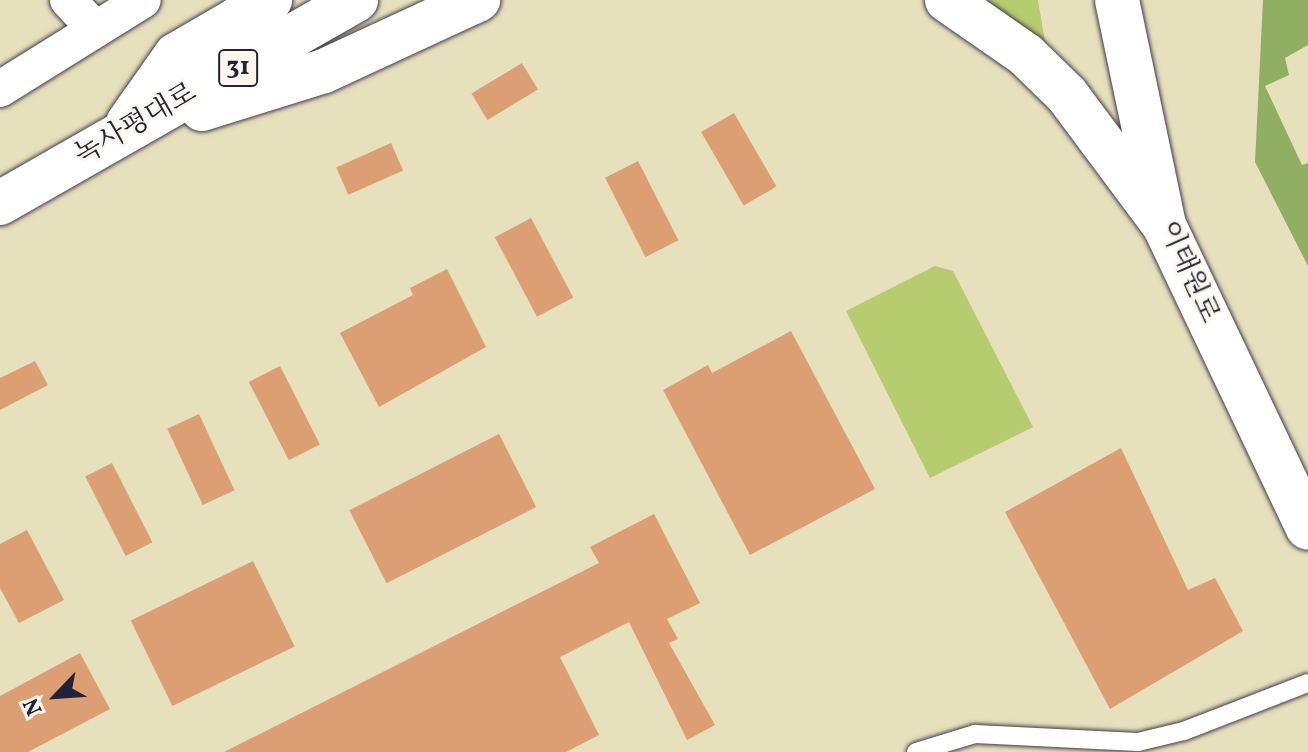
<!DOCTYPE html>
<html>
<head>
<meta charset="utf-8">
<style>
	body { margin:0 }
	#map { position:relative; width:1308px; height:752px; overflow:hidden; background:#e7e0bc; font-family:Vollkorn,"Noto Serif KR",serif }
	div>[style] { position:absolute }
	.green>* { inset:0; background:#b7cb6f }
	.forest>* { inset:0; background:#91af62 }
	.building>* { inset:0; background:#db9f73; transform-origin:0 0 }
	.roads { filter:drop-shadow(0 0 2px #403e4e) drop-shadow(0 0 2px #403e4e) }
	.lane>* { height:18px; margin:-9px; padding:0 9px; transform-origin:9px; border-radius:9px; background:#fff }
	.street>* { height:36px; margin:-18px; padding:0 18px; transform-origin:18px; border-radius:18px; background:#fff }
	.secondary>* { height:44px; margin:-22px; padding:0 22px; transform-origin:22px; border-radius:22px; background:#fff }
	.primary>* { height:44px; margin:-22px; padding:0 22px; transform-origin:22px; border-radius:22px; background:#fff }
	span { translate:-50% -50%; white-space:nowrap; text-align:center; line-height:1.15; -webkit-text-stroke:6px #fbf7ec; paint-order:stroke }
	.shield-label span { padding:2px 6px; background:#fbf7ec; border:2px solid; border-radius:6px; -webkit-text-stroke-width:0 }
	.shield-label { font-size:26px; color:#22223b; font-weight:700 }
	.street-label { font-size:28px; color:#22223b }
	.north { position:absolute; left:16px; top:656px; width:80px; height:80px; -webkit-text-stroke:6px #fbf7ec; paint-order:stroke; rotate:245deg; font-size:22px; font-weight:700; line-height:32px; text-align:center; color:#22223b }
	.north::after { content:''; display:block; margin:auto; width:28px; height:36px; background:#22223b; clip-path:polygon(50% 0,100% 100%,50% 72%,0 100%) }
</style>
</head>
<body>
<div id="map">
	<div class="green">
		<div style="clip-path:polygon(960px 0,1038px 0,1045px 42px,1029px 53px)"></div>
		<div style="clip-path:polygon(935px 266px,953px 271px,1033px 427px,930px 478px,846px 311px)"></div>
	</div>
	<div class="forest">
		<div style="clip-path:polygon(1263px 0,1308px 0,1308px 45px,1285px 58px,1289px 75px,1265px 86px,1302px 165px,1308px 163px,1308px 266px,1255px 162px)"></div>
	</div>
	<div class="building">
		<div style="left:522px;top:63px;width:31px;height:59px;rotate:59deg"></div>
		<div style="left:734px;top:113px;width:85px;height:38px;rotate:60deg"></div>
		<div style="left:391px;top:143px;width:30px;height:60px;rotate:66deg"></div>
		<div style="left:638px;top:161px;width:89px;height:37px;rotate:63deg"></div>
		<div style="left:531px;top:218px;width:90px;height:41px;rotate:62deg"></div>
		<div style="clip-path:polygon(447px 269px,486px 347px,379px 407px,340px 333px,413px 295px,410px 288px)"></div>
		<div style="clip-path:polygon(791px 331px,875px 489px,750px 555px,663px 390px,708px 365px,712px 373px)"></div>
		<div style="clip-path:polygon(35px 361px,48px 385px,0 410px,0 378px)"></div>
		<div style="left:280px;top:366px;width:88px;height:35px;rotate:63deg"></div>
		<div style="left:199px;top:414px;width:84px;height:35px;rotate:65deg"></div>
		<div style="left:499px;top:434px;width:82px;height:168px;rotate:63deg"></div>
		<div style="clip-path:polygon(1121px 448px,1188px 590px,1215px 578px,1243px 631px,1110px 709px,1005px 512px)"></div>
		<div style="left:112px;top:463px;width:89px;height:30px;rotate:63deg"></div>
		<div style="clip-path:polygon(654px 514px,700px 603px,667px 619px,678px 639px,669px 643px,715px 725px,687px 740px,629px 622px,560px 657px,599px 735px,566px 752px,224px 752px,599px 563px,590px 547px)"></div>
		<div style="clip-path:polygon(27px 530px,64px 600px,19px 623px,0 588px,0 544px)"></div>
		<div style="left:253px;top:561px;width:95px;height:136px;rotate:64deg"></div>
		<div style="clip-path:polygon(80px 653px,110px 709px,28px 752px,0 752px,0 696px)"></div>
	</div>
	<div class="roads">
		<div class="lane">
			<div style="left:916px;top:752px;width:62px;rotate:-17deg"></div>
			<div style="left:975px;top:734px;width:163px;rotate:2.8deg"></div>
			<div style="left:1138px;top:742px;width:47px;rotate:-13.4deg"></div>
			<div style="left:1184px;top:731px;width:133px;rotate:-21.2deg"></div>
		</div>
		<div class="street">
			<div style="left:68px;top:0;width:40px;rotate:47deg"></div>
			<div style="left:0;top:89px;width:168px;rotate:-31.9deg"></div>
		</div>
		<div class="secondary">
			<div style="left:1117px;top:0;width:230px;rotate:78.2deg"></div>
			<div style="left:1164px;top:225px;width:335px;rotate:64.6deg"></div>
		</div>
		<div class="primary">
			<div style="left:947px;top:0;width:96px;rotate:34.8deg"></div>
			<div style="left:1026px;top:55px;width:57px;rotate:44.3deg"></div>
			<div style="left:1067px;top:95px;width:162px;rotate:53.3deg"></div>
			<div style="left:202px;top:109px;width:128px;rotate:-17.3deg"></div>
			<div style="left:324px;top:71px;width:170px;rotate:-24.8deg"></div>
			<div style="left:128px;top:123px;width:83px;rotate:-54.8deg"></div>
			<div style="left:176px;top:55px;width:109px;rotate:-30.3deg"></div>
			<div style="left:0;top:203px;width:410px;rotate:-29.7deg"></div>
		</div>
	</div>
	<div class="shield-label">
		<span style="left:238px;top:68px">31</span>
	</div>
	<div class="street-label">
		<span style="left:136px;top:125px;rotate:-30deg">녹사평대로</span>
		<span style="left:1188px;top:272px;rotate:66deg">이태원로</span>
	</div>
	<div class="north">N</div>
</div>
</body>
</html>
